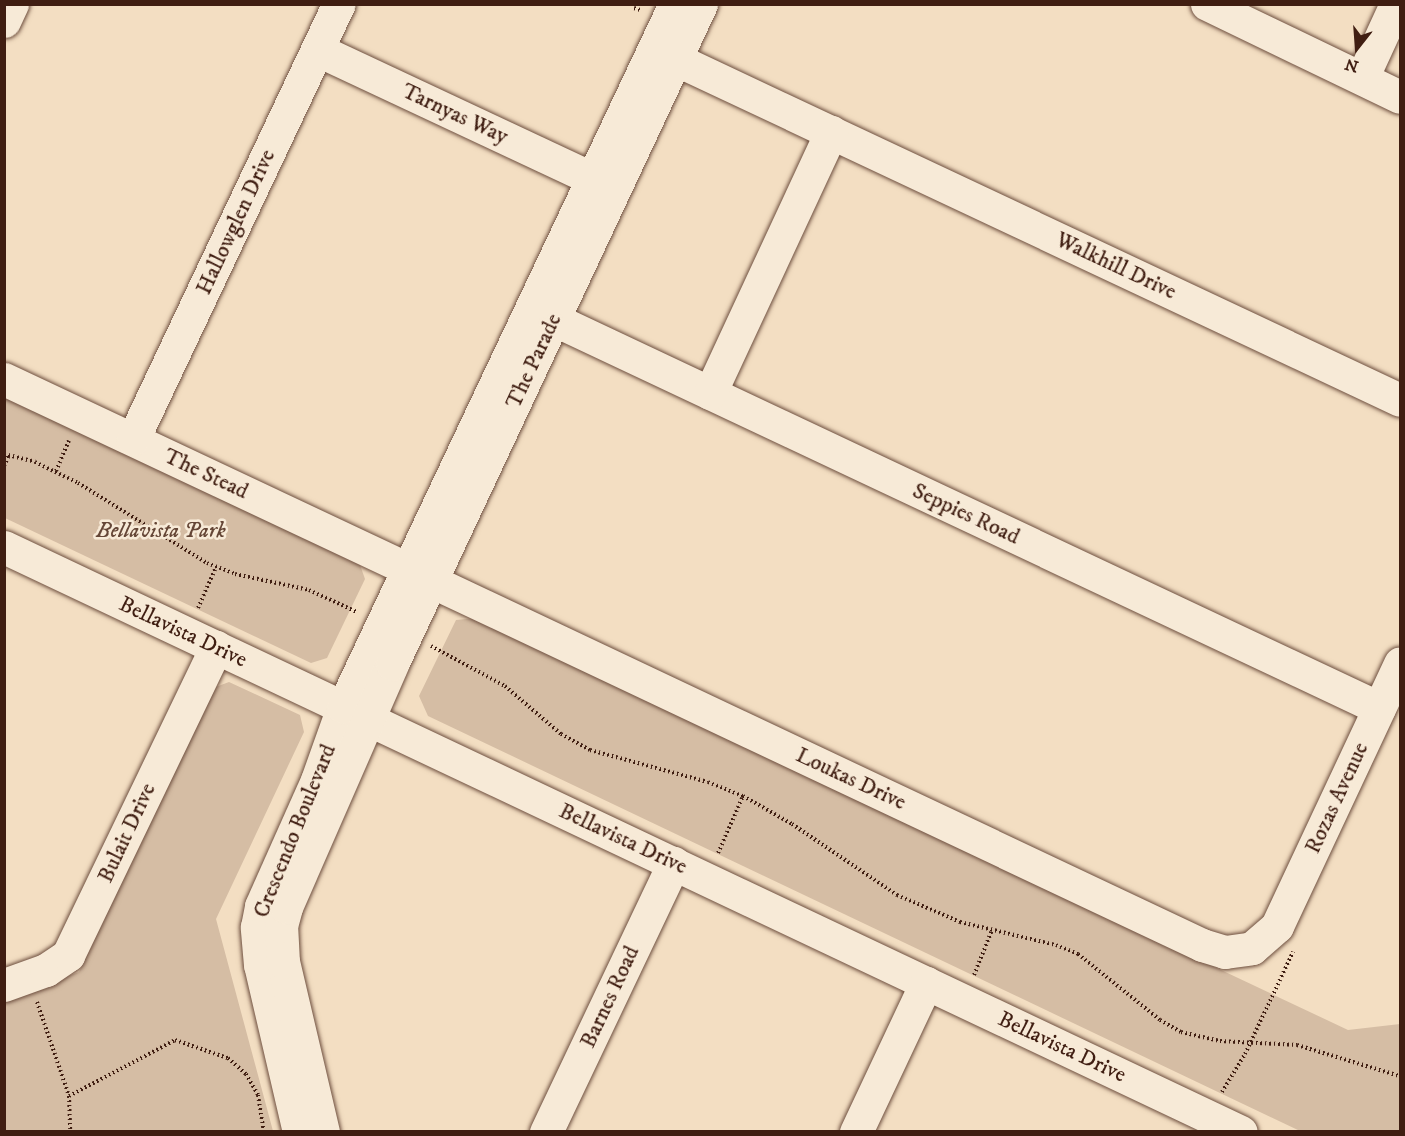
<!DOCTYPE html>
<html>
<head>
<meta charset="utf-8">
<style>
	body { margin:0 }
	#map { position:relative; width:1405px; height:1136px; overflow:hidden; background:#f3dec2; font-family:"IM FELL DW Pica",serif }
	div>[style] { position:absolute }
	.green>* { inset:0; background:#d5bda4 }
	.path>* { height:4px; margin-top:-2px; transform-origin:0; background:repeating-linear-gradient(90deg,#401e12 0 1.5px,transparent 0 4.5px) }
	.roads { filter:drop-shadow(0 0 2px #6d4e3e) drop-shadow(0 0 2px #6d4e3e) }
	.minor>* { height:33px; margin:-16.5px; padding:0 16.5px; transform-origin:16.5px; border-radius:16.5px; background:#f7ead7 }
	span { translate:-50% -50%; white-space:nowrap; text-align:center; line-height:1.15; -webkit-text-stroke:5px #f7ead7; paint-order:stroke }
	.street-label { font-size:22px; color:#401e12 }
	.park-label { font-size:22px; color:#654636; font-style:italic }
	.frame { position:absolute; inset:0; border:6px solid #401e12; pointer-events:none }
	.north { position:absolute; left:1327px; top:18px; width:60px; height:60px; -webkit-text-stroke:4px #f7ead7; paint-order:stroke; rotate:197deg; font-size:16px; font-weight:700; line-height:24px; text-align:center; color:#401e12 }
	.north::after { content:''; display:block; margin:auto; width:21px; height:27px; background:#401e12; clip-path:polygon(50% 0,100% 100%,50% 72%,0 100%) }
</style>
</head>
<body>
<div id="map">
	<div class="green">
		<div style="clip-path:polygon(4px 395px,359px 562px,365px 579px,327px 658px,311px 663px,5px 518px)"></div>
		<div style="clip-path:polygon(476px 618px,1348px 1030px,1400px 1024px,1400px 1131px,1300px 1131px,428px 716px,419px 696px,456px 620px)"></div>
		<div style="clip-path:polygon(229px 682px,300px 715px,304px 732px,216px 919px,273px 1131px,5px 1132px,5px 999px,79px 972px,213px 688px)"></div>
	</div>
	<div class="path">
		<div style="left:636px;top:4px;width:4px;rotate:117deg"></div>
		<div style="left:634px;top:8px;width:6px;rotate:18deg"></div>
		<div style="left:4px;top:454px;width:32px;rotate:14deg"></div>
		<div style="left:35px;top:462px;width:48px;rotate:26deg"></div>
		<div style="left:78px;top:483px;width:152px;rotate:31.8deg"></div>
		<div style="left:207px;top:563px;width:30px;rotate:21deg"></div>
		<div style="left:235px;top:574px;width:76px;rotate:12.2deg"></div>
		<div style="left:309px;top:590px;width:53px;rotate:24.6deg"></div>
		<div style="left:4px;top:466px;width:12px;rotate:-66deg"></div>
		<div style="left:56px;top:471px;width:33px;rotate:-67deg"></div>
		<div style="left:198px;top:608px;width:45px;rotate:-66.3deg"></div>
		<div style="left:431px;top:646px;width:84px;rotate:28.4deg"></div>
		<div style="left:505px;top:686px;width:74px;rotate:40.6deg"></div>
		<div style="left:561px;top:734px;width:33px;rotate:29deg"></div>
		<div style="left:590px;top:750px;width:122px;rotate:15.2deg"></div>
		<div style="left:708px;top:782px;width:38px;rotate:22deg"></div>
		<div style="left:743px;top:796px;width:56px;rotate:29.7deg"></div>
		<div style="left:792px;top:824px;width:127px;rotate:34.1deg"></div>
		<div style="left:897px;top:895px;width:69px;rotate:23.2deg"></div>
		<div style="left:960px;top:922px;width:99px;rotate:13.5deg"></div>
		<div style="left:1056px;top:945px;width:24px;rotate:22deg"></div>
		<div style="left:1078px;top:954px;width:105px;rotate:38.8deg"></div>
		<div style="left:1160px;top:1020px;width:24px;rotate:30deg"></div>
		<div style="left:1181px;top:1032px;width:40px;rotate:13deg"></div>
		<div style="left:1220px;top:1041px;width:77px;rotate:3deg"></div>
		<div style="left:1297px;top:1045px;width:108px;rotate:16.8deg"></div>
		<div style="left:718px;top:853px;width:62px;rotate:-66.3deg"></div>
		<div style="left:974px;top:975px;width:48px;rotate:-68.2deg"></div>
		<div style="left:37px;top:1002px;width:99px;rotate:71.2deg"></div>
		<div style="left:69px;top:1096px;width:36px;rotate:88deg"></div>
		<div style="left:1222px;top:1092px;width:44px;rotate:-58.8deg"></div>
		<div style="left:1245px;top:1054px;width:113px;rotate:-64.8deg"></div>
		<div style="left:69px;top:1096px;width:120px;rotate:-27.8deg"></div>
		<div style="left:175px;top:1040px;width:56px;rotate:18.8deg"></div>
		<div style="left:228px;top:1058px;width:24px;rotate:42deg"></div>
		<div style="left:246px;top:1074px;width:24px;rotate:60deg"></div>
		<div style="left:258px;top:1095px;width:37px;rotate:81deg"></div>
	</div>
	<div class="roads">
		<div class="minor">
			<div style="left:1207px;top:4px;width:214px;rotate:25.7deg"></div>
			<div style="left:4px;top:21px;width:19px;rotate:-65deg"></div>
			<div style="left:318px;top:50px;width:304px;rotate:25.1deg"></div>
			<div style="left:656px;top:50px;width:822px;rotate:25.19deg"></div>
			<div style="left:1362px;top:78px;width:81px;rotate:-65.3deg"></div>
			<div style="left:553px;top:319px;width:913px;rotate:25.22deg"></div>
			<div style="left:4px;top:379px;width:446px;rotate:25.2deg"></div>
			<div style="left:710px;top:393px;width:288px;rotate:-65.1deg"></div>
			<div style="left:133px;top:439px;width:481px;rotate:-64.7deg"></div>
			<div style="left:4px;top:547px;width:1368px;rotate:25.31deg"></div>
			<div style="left:431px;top:581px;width:853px;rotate:25.27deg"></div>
			<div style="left:1202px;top:945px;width:24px;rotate:17deg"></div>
			<div style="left:1225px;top:952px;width:27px;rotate:-8deg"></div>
			<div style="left:1252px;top:948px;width:33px;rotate:-41deg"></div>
			<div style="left:1277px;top:926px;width:290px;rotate:-64.9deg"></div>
			<div style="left:4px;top:985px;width:45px;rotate:-19.7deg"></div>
			<div style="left:46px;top:970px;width:27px;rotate:-34deg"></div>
			<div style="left:68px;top:955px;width:342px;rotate:-64.3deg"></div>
			<div style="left:299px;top:1132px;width:171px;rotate:-103.1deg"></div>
			<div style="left:260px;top:965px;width:38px;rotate:-95deg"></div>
			<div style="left:257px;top:927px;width:21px;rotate:-79deg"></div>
			<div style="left:261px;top:906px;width:138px;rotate:-66deg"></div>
			<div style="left:317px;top:780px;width:77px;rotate:-70.4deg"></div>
			<div style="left:343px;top:707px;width:777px;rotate:-64.72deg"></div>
			<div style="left:323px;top:1132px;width:175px;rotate:-103.2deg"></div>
			<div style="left:283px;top:962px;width:36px;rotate:-93deg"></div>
			<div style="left:281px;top:926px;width:20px;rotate:-75deg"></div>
			<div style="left:286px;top:907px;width:265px;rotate:-66.4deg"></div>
			<div style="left:392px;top:664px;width:729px;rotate:-64.91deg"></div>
			<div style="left:546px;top:1132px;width:298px;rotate:-64.6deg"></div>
			<div style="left:856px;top:1132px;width:165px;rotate:-64.8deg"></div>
		</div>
	</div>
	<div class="street-label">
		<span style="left:455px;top:114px;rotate:25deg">Tarnyas Way</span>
		<span style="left:236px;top:222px;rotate:-65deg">Hallowglen Drive</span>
		<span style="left:1116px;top:266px;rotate:25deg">Walkhill Drive</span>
		<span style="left:534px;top:361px;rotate:-65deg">The Parade</span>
		<span style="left:206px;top:474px;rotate:25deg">The Stead</span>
		<span style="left:966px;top:514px;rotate:25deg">Seppies Road</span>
		<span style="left:183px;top:632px;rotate:25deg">Bellavista Drive</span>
		<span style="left:851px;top:779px;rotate:25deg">Loukas Drive</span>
		<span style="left:1337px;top:798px;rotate:-65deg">Rozas Avenue</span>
		<span style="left:295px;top:831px;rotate:-68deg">Crescendo Boulevard</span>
		<span style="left:127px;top:833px;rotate:-65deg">Bulait Drive</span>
		<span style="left:623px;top:839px;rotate:25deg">Bellavista Drive</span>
		<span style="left:610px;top:997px;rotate:-65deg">Barnes Road</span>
		<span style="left:1062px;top:1047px;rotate:25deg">Bellavista Drive</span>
	</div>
	<div class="park-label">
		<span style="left:161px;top:531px">Bellavista Park</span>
	</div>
	<div class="frame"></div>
	<div class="north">N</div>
</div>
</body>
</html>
